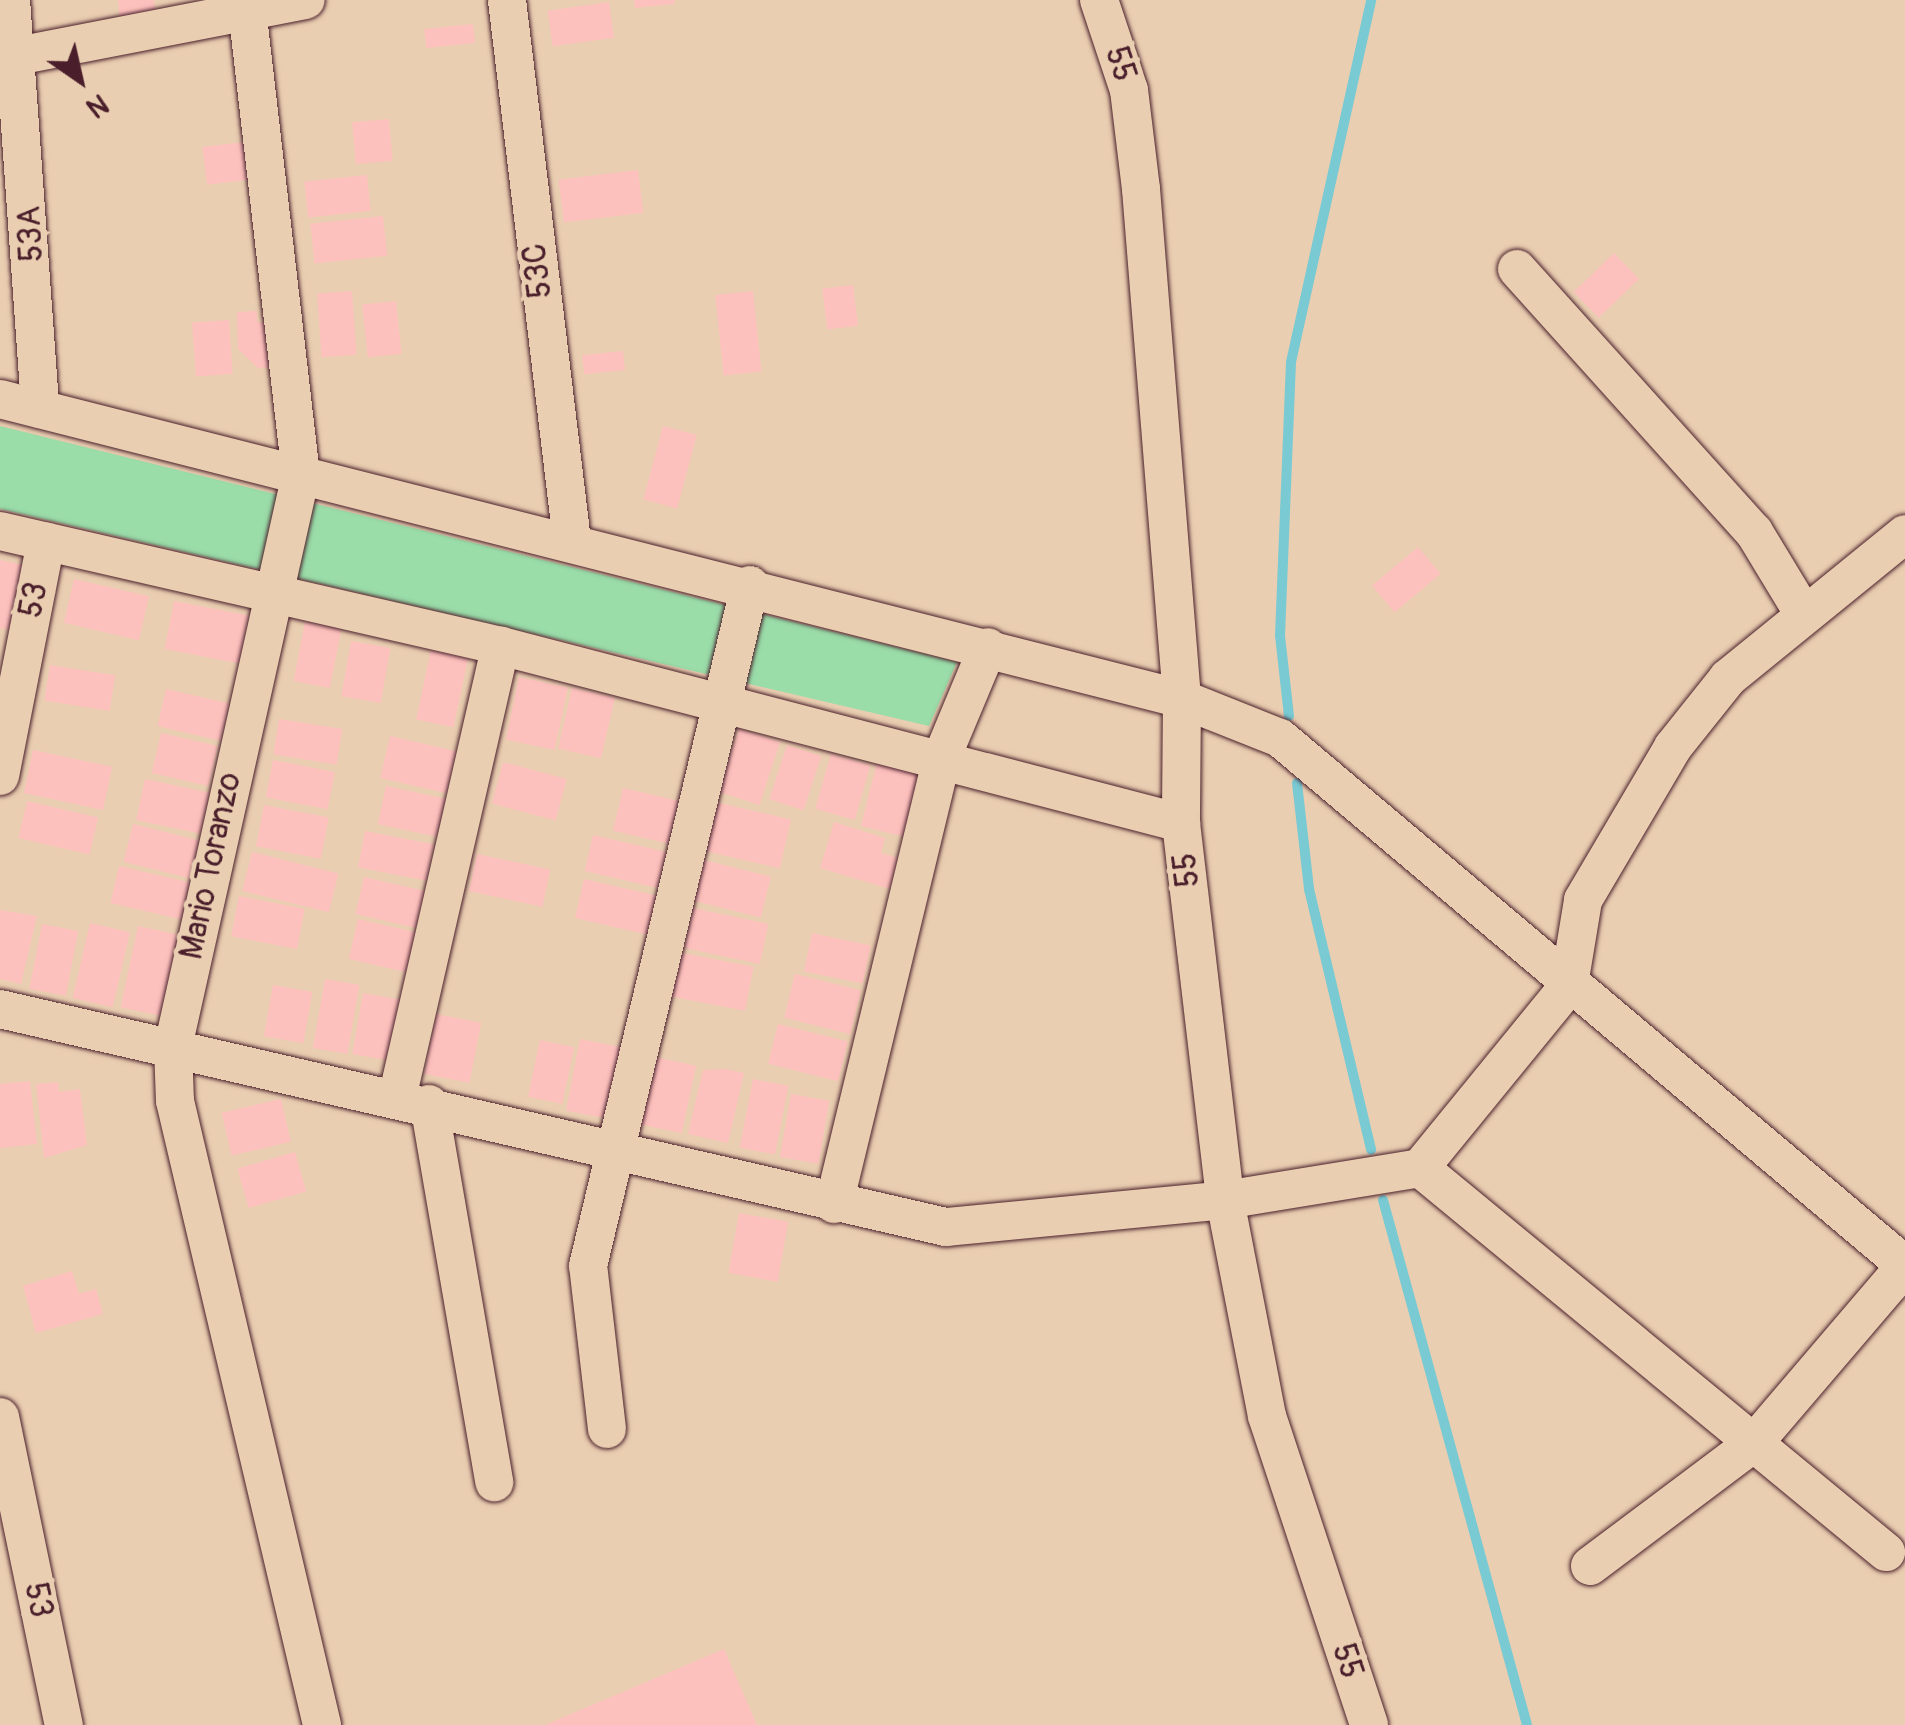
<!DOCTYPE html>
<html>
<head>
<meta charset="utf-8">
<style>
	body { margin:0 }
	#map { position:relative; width:1905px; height:1725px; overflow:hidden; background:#eaceb1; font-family:Pangolin,sans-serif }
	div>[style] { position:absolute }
	.green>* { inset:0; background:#9adda9 }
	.stream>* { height:10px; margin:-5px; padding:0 5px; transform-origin:5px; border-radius:5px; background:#79cad3 }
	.building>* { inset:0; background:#fdc1bd; transform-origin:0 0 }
	.roads { filter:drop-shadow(0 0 2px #4a1f2b) drop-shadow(0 0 2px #4a1f2b) }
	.street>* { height:38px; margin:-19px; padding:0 19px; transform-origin:19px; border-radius:19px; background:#eaceb1 }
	span { translate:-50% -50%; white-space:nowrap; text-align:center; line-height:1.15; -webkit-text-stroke:9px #eaceb1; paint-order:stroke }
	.street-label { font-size:32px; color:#4a1f2b }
	.north { position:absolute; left:30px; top:30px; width:100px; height:100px; -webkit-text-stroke:8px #eaceb1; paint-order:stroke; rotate:146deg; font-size:28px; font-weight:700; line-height:40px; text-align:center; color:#4a1f2b }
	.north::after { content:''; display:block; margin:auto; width:35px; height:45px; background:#4a1f2b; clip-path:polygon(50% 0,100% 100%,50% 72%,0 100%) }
</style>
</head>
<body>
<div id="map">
	<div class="green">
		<div style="clip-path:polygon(0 426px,957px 662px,929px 726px,0 509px)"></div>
	</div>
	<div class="stream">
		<div style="left:1289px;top:716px;width:81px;rotate:-96.4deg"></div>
		<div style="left:1280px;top:636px;width:274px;rotate:-87.7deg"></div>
		<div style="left:1291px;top:362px;width:371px;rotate:-77.5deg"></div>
		<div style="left:1297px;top:783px;width:107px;rotate:83.5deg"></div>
		<div style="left:1309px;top:889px;width:268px;rotate:76.6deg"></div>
		<div style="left:1383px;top:1200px;width:544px;rotate:74.66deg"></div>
	</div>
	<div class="building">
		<div style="clip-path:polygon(118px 0,154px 0,156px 17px,120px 20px)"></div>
		<div style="clip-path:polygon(634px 0,674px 0,675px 4px,635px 8px)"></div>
		<div style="left:609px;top:2px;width:36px;height:62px;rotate:82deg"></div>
		<div style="left:473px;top:24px;width:19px;height:49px;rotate:84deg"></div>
		<div style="left:389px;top:119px;width:42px;height:37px;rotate:85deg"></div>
		<div style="left:260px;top:140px;width:38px;height:58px;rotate:83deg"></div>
		<div style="left:638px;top:170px;width:43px;height:80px;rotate:83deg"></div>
		<div style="left:367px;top:175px;width:36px;height:63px;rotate:84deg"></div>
		<div style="left:383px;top:216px;width:40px;height:73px;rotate:84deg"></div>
		<div style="left:1614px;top:253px;width:36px;height:56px;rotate:46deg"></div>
		<div style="left:853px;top:285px;width:41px;height:31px;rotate:83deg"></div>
		<div style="left:352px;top:291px;width:64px;height:35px;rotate:86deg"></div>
		<div style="left:753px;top:291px;width:81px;height:38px;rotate:84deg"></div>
		<div style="left:396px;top:301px;width:53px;height:34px;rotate:84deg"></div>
		<div style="clip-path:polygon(257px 311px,257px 322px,276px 322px,277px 367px,258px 368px,238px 349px,237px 312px)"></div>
		<div style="left:229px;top:320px;width:54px;height:37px;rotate:86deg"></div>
		<div style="left:623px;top:351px;width:19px;height:41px;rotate:84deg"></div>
		<div style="left:663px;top:426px;width:35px;height:76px;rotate:15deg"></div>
		<div style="left:1418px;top:547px;width:35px;height:60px;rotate:50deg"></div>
		<div style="clip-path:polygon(0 560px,34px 567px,19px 632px,0 628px)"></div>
		<div style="left:74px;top:579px;width:77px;height:45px;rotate:13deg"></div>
		<div style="left:174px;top:601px;width:76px;height:49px;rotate:11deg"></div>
		<div style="left:305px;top:622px;width:37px;height:60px;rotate:11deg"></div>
		<div style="left:351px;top:641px;width:40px;height:56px;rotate:10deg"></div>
		<div style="left:431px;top:650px;width:38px;height:71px;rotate:12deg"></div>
		<div style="left:50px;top:665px;width:66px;height:36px;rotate:9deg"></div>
		<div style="left:519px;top:677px;width:50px;height:64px;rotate:12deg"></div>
		<div style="left:572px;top:688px;width:44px;height:62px;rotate:13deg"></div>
		<div style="left:166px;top:689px;width:65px;height:38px;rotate:13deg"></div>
		<div style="left:279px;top:719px;width:64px;height:36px;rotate:9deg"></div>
		<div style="left:739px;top:729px;width:43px;height:66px;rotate:18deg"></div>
		<div style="left:161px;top:733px;width:58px;height:41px;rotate:13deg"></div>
		<div style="left:390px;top:736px;width:68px;height:43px;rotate:13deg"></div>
		<div style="left:787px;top:745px;width:36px;height:57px;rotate:18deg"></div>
		<div style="left:33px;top:750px;width:81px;height:44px;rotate:12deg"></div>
		<div style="left:831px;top:754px;width:41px;height:57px;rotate:16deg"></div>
		<div style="left:273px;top:760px;width:63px;height:38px;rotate:11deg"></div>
		<div style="left:503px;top:762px;width:66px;height:43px;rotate:15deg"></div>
		<div style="left:877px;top:762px;width:44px;height:66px;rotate:14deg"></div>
		<div style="left:145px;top:779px;width:66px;height:42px;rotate:12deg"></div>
		<div style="left:386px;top:786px;width:62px;height:39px;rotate:12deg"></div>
		<div style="left:623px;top:788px;width:57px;height:44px;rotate:13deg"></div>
		<div style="left:27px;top:801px;width:73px;height:38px;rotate:13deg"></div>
		<div style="left:715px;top:802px;width:78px;height:50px;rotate:13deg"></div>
		<div style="left:264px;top:805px;width:66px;height:42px;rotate:11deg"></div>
		<div style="clip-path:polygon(834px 822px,885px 838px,881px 853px,899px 858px,890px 889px,820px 868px)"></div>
		<div style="left:133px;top:824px;width:71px;height:39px;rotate:14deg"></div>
		<div style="left:365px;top:831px;width:70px;height:37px;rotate:11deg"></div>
		<div style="left:593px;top:835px;width:75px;height:37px;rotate:13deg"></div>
		<div style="left:252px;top:852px;width:89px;height:40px;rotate:14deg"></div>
		<div style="left:477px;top:854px;width:75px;height:38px;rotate:12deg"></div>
		<div style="left:704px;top:860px;width:69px;height:42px;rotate:14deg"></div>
		<div style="left:119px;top:866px;width:74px;height:38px;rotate:13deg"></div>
		<div style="left:364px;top:877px;width:65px;height:38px;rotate:13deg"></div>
		<div style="left:584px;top:879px;width:75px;height:40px;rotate:13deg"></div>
		<div style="left:239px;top:896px;width:67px;height:41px;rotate:11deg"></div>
		<div style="left:693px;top:908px;width:77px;height:41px;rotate:12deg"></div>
		<div style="clip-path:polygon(0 910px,37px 916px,21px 984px,0 979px)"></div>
		<div style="left:358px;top:919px;width:65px;height:41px;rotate:13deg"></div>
		<div style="left:90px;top:923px;width:41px;height:77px;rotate:13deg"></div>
		<div style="left:42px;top:924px;width:37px;height:66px;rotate:11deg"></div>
		<div style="left:138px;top:926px;width:43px;height:83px;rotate:12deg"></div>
		<div style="left:812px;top:933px;width:60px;height:39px;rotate:12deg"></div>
		<div style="left:678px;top:952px;width:77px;height:45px;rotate:11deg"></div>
		<div style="left:795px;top:974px;width:68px;height:45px;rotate:14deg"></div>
		<div style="left:325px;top:979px;width:35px;height:70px;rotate:10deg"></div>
		<div style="left:273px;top:985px;width:40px;height:52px;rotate:10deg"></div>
		<div style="left:363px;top:993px;width:39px;height:62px;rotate:10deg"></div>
		<div style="left:436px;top:1014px;width:46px;height:61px;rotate:11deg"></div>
		<div style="left:778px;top:1024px;width:72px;height:41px;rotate:14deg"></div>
		<div style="left:580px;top:1039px;width:44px;height:73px;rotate:11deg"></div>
		<div style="left:540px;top:1040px;width:35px;height:58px;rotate:12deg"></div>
		<div style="left:655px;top:1057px;width:42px;height:69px;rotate:12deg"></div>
		<div style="clip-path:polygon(726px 1069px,744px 1073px,728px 1143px,688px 1134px,703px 1070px)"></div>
		<div style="left:753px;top:1079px;width:36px;height:70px;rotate:11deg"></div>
		<div style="clip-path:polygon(30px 1081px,37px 1144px,0 1148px,0 1084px)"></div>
		<div style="clip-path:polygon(58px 1082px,59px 1092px,80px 1089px,87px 1145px,44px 1158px,36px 1084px)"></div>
		<div style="left:791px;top:1094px;width:39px;height:64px;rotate:10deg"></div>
		<div style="left:281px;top:1099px;width:44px;height:61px;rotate:77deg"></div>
		<div style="left:295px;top:1152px;width:41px;height:60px;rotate:74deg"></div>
		<div style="left:739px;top:1213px;width:50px;height:61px;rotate:10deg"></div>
		<div style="clip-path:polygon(72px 1271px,79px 1294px,96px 1289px,103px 1314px,36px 1333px,23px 1286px)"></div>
		<div style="clip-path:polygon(724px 1649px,757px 1725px,545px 1725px)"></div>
	</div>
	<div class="roads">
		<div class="street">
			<div style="left:11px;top:0;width:410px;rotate:85.9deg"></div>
			<div style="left:246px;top:0;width:477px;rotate:83.4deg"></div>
			<div style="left:301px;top:474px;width:587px;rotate:102.59deg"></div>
			<div style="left:173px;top:1047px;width:54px;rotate:87.9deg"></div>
			<div style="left:175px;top:1101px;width:641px;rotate:76.74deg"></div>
			<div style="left:507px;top:0;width:545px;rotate:83.15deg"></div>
			<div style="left:1099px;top:0;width:95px;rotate:71.6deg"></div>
			<div style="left:1129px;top:90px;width:100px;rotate:83.1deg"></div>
			<div style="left:1141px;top:189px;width:512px;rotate:85.4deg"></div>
			<div style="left:1182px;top:699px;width:124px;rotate:90.5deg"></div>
			<div style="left:1181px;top:823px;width:380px;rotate:83.3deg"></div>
			<div style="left:1225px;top:1200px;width:220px;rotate:79deg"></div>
			<div style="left:1267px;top:1416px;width:325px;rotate:71.7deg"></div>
			<div style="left:17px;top:56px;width:294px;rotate:-11deg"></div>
			<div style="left:1517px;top:269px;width:354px;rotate:48deg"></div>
			<div style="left:1754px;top:532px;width:95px;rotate:58.8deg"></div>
			<div style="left:0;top:399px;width:1219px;rotate:14.24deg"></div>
			<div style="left:1182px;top:699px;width:105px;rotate:21.7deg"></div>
			<div style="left:1280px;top:738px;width:818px;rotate:40.14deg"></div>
			<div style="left:0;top:531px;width:514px;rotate:12.93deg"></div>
			<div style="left:501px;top:646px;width:703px;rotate:14.59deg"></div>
			<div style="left:0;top:776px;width:239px;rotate:-78.9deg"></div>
			<div style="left:0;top:1009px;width:971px;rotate:12.98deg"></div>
			<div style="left:946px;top:1227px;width:280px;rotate:-5.5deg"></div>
			<div style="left:1225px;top:1200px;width:198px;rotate:-9.3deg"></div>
			<div style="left:1420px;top:1168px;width:236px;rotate:-50.8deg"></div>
			<div style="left:1569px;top:985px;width:86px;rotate:-80.6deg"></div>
			<div style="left:1583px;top:900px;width:178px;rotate:-59.5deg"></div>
			<div style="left:1673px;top:747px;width:88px;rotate:-51.4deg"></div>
			<div style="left:1728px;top:678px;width:228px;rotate:-39.1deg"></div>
			<div style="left:398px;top:1094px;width:460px;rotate:-77.1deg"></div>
			<div style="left:429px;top:1104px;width:384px;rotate:80.2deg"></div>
			<div style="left:1420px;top:1168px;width:604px;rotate:39.49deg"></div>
			<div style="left:834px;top:1204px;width:460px;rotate:-76.4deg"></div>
			<div style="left:942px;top:757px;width:119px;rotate:-67.3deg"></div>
			<div style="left:0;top:1417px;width:315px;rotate:78.3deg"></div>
			<div style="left:607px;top:1429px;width:164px;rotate:-96.6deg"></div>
			<div style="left:588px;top:1266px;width:700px;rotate:-76.62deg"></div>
			<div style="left:1590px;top:1566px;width:205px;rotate:-36.9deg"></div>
			<div style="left:1754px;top:1443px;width:233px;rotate:-49.5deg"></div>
		</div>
	</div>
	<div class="street-label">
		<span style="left:1120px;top:64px;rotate:72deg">55</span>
		<span style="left:31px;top:234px;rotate:-93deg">53A</span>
		<span style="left:538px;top:271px;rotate:-97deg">53C</span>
		<span style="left:34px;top:600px;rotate:-79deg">53</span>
		<span style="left:211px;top:866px;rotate:-78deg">Mario Toranzo</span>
		<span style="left:1187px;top:870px;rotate:-97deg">55</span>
		<span style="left:38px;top:1600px;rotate:78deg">53</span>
		<span style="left:1347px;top:1661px;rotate:72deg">55</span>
	</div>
	<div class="north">N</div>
</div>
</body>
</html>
